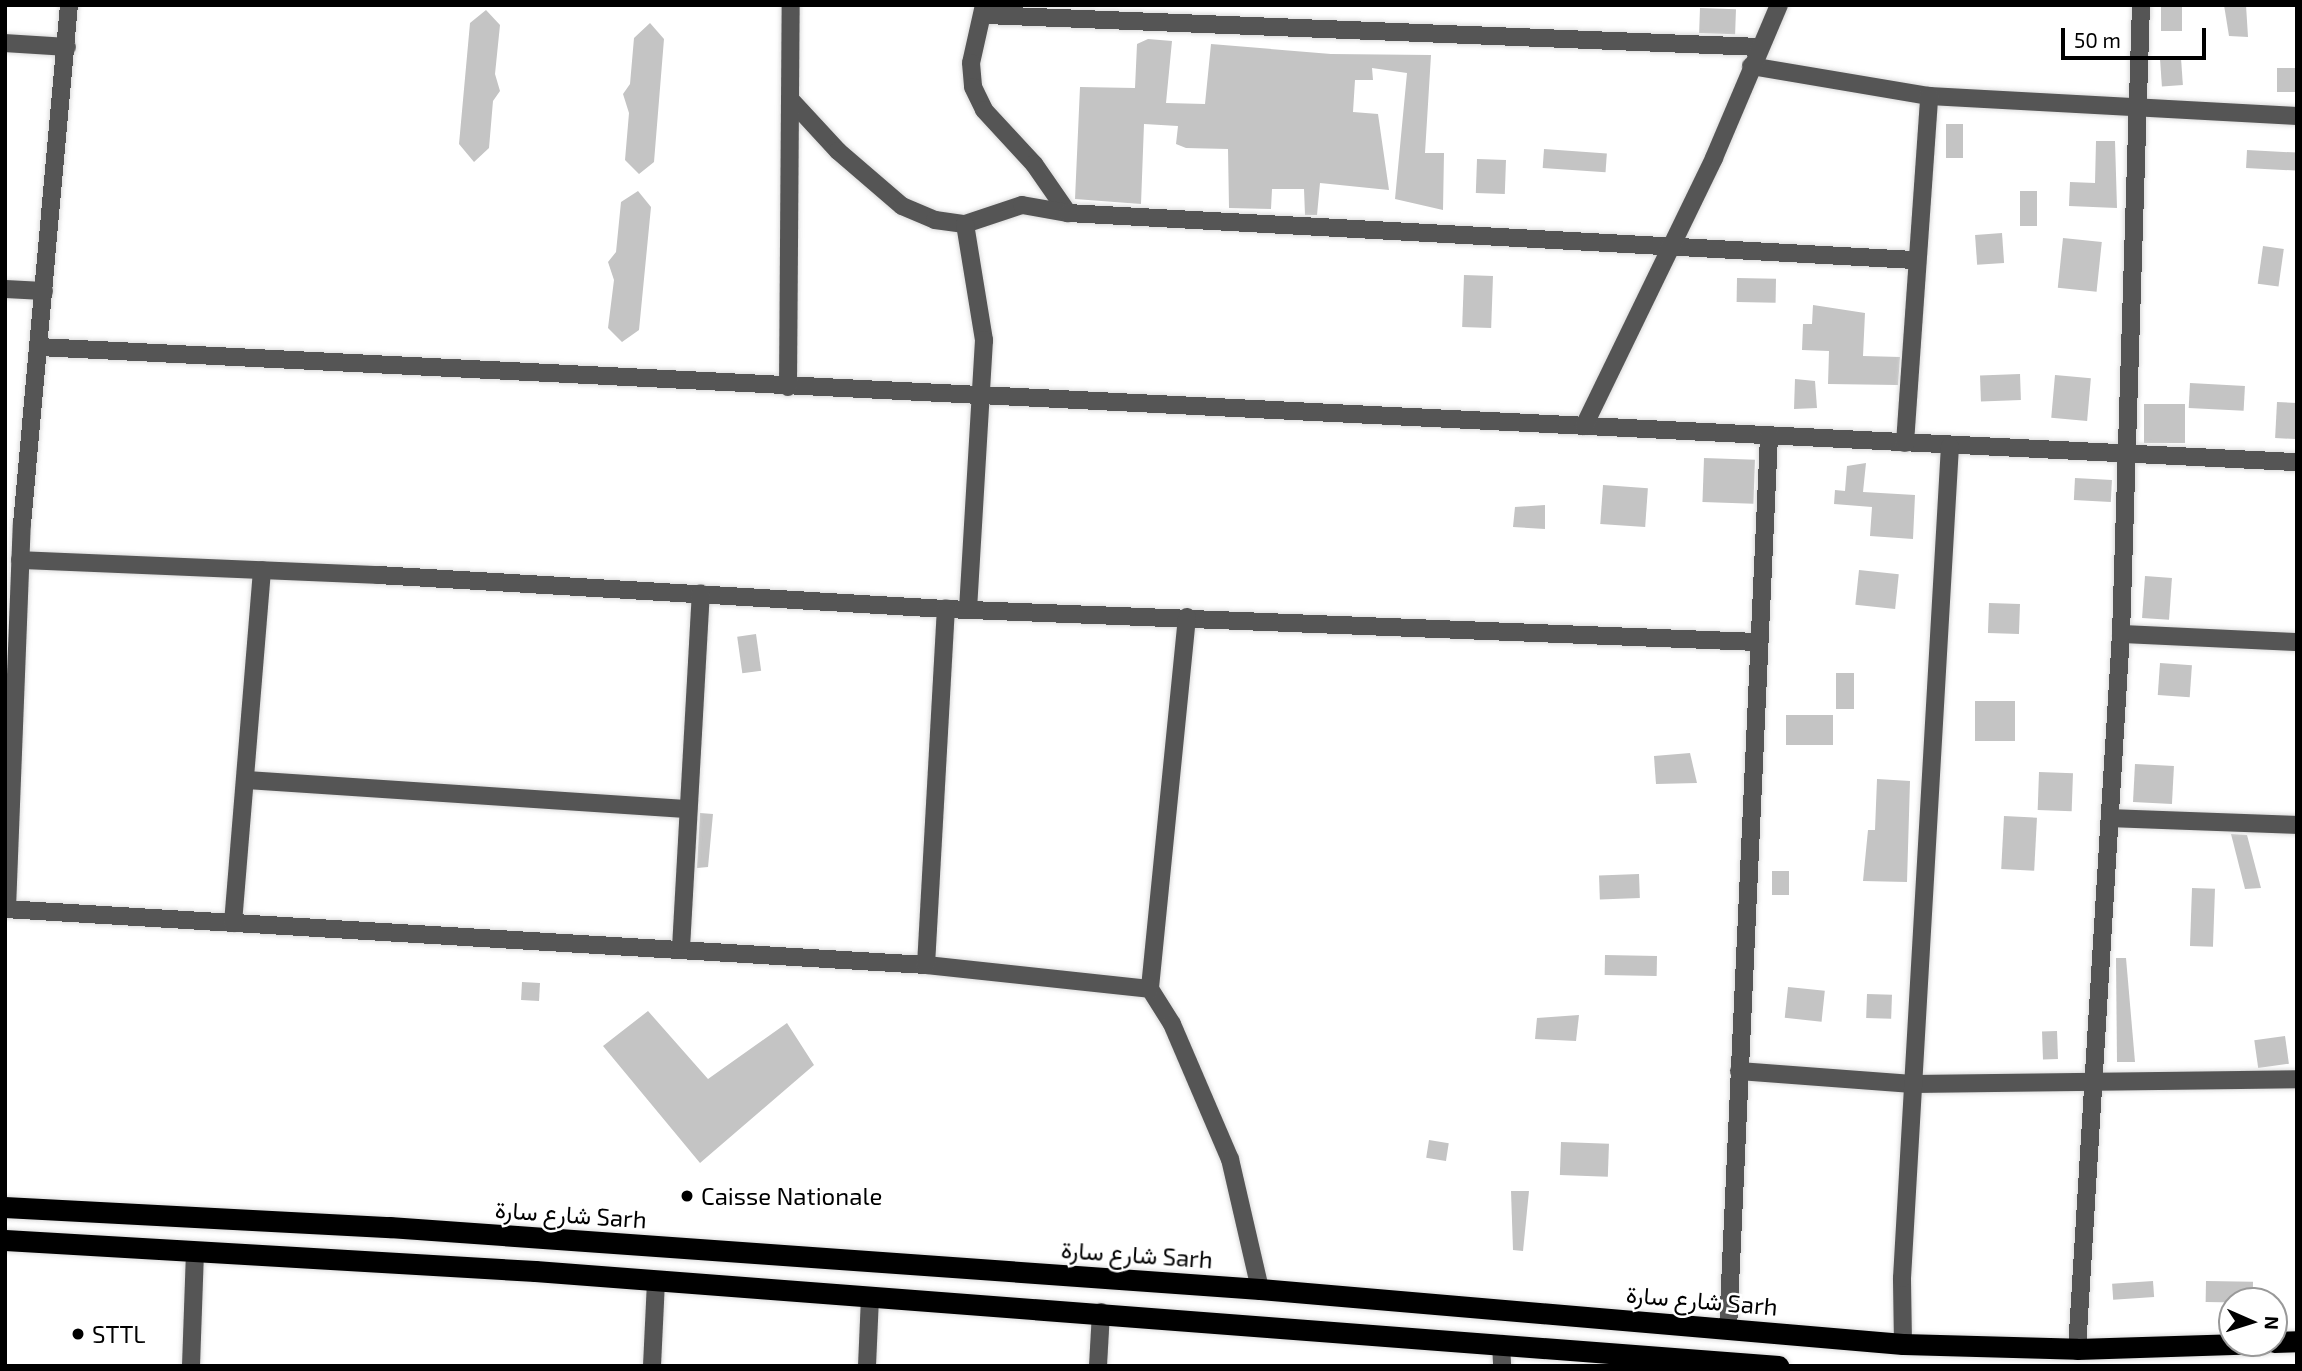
<!DOCTYPE html>
<html>
<head>
<meta charset="utf-8">
<style>
	body { margin:0 }
	#map { position:relative; width:2302px; height:1371px; overflow:hidden; background:#fff; font-family:"Exo 2",Vazirmatn,sans-serif }
	div>[style] { position:absolute }
	.building>* { inset:0; background:#c4c4c4; transform-origin:0 0 }
	.roads { filter:drop-shadow(0 0 2px #dbdbdb) drop-shadow(0 0 2px #dbdbdb) }
	.minor>* { height:18px; margin:-9px; padding:0 9px; transform-origin:9px; border-radius:9px; background:#555 }
	.highway>* { height:21px; margin:-10.5px; padding:0 10.5px; transform-origin:10.5px; border-radius:10.5px; background:#000 }
	.dots>* { width:19px; height:19px; translate:-50% -50%; box-sizing:border-box; border:4px solid #fff; border-radius:50% }
	span { translate:-50% -50%; white-space:nowrap; text-align:center; line-height:1.15; -webkit-text-stroke:5px #fff; paint-order:stroke }
	.poi-label { font-size:24px; color:#000 }
	.left { translate:0 -50%; text-align:left }
	.street-label { font-size:24px; color:#000 }
	.frame { position:absolute; inset:0; border:7px solid #000; pointer-events:none }
	.north { position:absolute; left:2218px; top:1287px; width:70px; height:70px; box-sizing:border-box; background:#fff; border:2px solid #999; border-radius:50%; rotate:93deg; font-size:19px; font-weight:700; line-height:28px; text-align:center; color:#000 }
	.north::after { content:''; display:block; margin:auto; width:24px; height:32px; background:#000; clip-path:polygon(50% 0,100% 100%,50% 72%,0 100%) }
	.scale { position:absolute; left:2061px; top:28px; width:145px; height:32px; box-sizing:border-box; border:4px solid #000; border-top:0; padding-left:9px; font-size:21px; line-height:24px; white-space:nowrap; color:#000; -webkit-text-stroke:5px #fff; paint-order:stroke }
</style>
</head>
<body>
<div id="map">
	<div class="building">
		<div style="left:2161px;top:5px;width:21px;height:26px"></div>
		<div style="clip-path:polygon(2224px 5px,2246px 5px,2248px 37px,2229px 36px)"></div>
		<div style="left:1700px;top:8px;width:36px;height:25px;rotate:2deg"></div>
		<div style="clip-path:polygon(486px 10px,500px 25px,495px 74px,500px 91px,493px 101px,489px 148px,474px 162px,459px 144px,470px 23px)"></div>
		<div style="clip-path:polygon(650px 23px,664px 39px,654px 162px,639px 174px,625px 160px,629px 113px,623px 94px,630px 84px,634px 38px)"></div>
		<div style="clip-path:polygon(1148px 39px,1172px 41px,1166px 103px,1205px 104px,1211px 44px,1331px 54px,1431px 55px,1425px 153px,1444px 153px,1443px 210px,1395px 199px,1407px 73px,1372px 68px,1373px 80px,1355px 80px,1353px 112px,1378px 114px,1389px 190px,1320px 183px,1317px 215px,1305px 215px,1304px 189px,1272px 189px,1271px 209px,1229px 208px,1228px 149px,1186px 148px,1176px 144px,1178px 126px,1144px 124px,1141px 204px,1075px 199px,1080px 87px,1135px 88px,1137px 44px)"></div>
		<div style="left:2181px;top:58px;width:27px;height:21px;rotate:86deg"></div>
		<div style="left:2277px;top:68px;width:20px;height:24px"></div>
		<div style="left:1946px;top:124px;width:17px;height:34px"></div>
		<div style="clip-path:polygon(2096px 141px,2115px 141px,2117px 208px,2069px 206px,2070px 182px,2095px 183px)"></div>
		<div style="left:1544px;top:149px;width:63px;height:19px;rotate:4deg"></div>
		<div style="left:2247px;top:150px;width:50px;height:18px;rotate:3deg"></div>
		<div style="left:1477px;top:159px;width:29px;height:34px;rotate:2deg"></div>
		<div style="clip-path:polygon(638px 191px,651px 207px,639px 330px,622px 342px,608px 328px,614px 280px,608px 262px,616px 252px,621px 202px)"></div>
		<div style="left:2020px;top:191px;width:17px;height:35px"></div>
		<div style="left:2002px;top:233px;width:30px;height:27px;rotate:86deg"></div>
		<div style="left:2063px;top:238px;width:39px;height:50px;rotate:6deg"></div>
		<div style="left:2263px;top:246px;width:21px;height:38px;rotate:8deg"></div>
		<div style="left:1464px;top:275px;width:29px;height:52px;rotate:2deg"></div>
		<div style="left:1737px;top:278px;width:39px;height:24px;rotate:1deg"></div>
		<div style="clip-path:polygon(1813px 305px,1865px 313px,1863px 356px,1900px 357px,1898px 385px,1828px 384px,1829px 351px,1802px 350px,1803px 324px,1812px 324px)"></div>
		<div style="left:2020px;top:374px;width:26px;height:40px;rotate:88deg"></div>
		<div style="left:2055px;top:375px;width:36px;height:43px;rotate:5deg"></div>
		<div style="clip-path:polygon(1795px 379px,1815px 381px,1817px 408px,1794px 409px)"></div>
		<div style="left:2190px;top:383px;width:55px;height:25px;rotate:3deg"></div>
		<div style="left:2277px;top:402px;width:20px;height:36px;rotate:3deg"></div>
		<div style="left:2144px;top:404px;width:41px;height:39px"></div>
		<div style="left:1704px;top:458px;width:51px;height:44px;rotate:2deg"></div>
		<div style="clip-path:polygon(1866px 463px,1863px 492px,1915px 495px,1913px 539px,1870px 536px,1872px 507px,1834px 504px,1835px 490px,1845px 491px,1847px 466px)"></div>
		<div style="left:2075px;top:478px;width:37px;height:22px;rotate:3deg"></div>
		<div style="left:1603px;top:485px;width:45px;height:39px;rotate:4deg"></div>
		<div style="clip-path:polygon(1545px 505px,1545px 529px,1513px 527px,1515px 507px)"></div>
		<div style="left:1859px;top:570px;width:40px;height:35px;rotate:6deg"></div>
		<div style="left:2145px;top:576px;width:27px;height:42px;rotate:4deg"></div>
		<div style="left:1989px;top:603px;width:31px;height:30px;rotate:2deg"></div>
		<div style="left:756px;top:634px;width:37px;height:19px;rotate:82deg"></div>
		<div style="left:2160px;top:663px;width:32px;height:32px;rotate:4deg"></div>
		<div style="left:1836px;top:673px;width:18px;height:36px"></div>
		<div style="left:1975px;top:701px;width:40px;height:40px"></div>
		<div style="left:1786px;top:715px;width:47px;height:30px"></div>
		<div style="clip-path:polygon(1690px 753px,1697px 783px,1656px 784px,1654px 756px)"></div>
		<div style="left:2135px;top:764px;width:39px;height:38px;rotate:3deg"></div>
		<div style="left:2039px;top:772px;width:34px;height:38px;rotate:2deg"></div>
		<div style="clip-path:polygon(1877px 779px,1910px 781px,1907px 882px,1863px 881px,1868px 830px,1875px 830px)"></div>
		<div style="clip-path:polygon(700px 813px,713px 814px,708px 867px,697px 868px)"></div>
		<div style="left:2004px;top:816px;width:33px;height:53px;rotate:3deg"></div>
		<div style="clip-path:polygon(2231px 834px,2247px 835px,2261px 888px,2245px 889px)"></div>
		<div style="left:1772px;top:871px;width:17px;height:24px"></div>
		<div style="left:1639px;top:874px;width:24px;height:40px;rotate:88deg"></div>
		<div style="left:2192px;top:888px;width:23px;height:58px;rotate:2deg"></div>
		<div style="left:1605px;top:955px;width:52px;height:20px;rotate:1deg"></div>
		<div style="clip-path:polygon(2116px 958px,2126px 958px,2135px 1062px,2117px 1062px)"></div>
		<div style="left:522px;top:982px;width:18px;height:18px;rotate:3deg"></div>
		<div style="left:1788px;top:987px;width:37px;height:31px;rotate:6deg"></div>
		<div style="left:1867px;top:994px;width:25px;height:24px;rotate:2deg"></div>
		<div style="clip-path:polygon(648px 1011px,708px 1079px,787px 1023px,814px 1065px,700px 1163px,603px 1046px)"></div>
		<div style="clip-path:polygon(1579px 1015px,1576px 1041px,1535px 1039px,1537px 1018px)"></div>
		<div style="left:2057px;top:1031px;width:28px;height:15px;rotate:88deg"></div>
		<div style="left:2285px;top:1036px;width:28px;height:31px;rotate:82deg"></div>
		<div style="left:1429px;top:1140px;width:20px;height:18px;rotate:9deg"></div>
		<div style="left:1561px;top:1142px;width:48px;height:33px;rotate:2deg"></div>
		<div style="clip-path:polygon(1511px 1191px,1529px 1191px,1523px 1251px,1513px 1250px)"></div>
		<div style="left:2153px;top:1281px;width:16px;height:41px;rotate:86deg"></div>
		<div style="left:2206px;top:1281px;width:47px;height:21px;rotate:1deg"></div>
	</div>
	<div class="roads">
		<div class="minor">
			<div style="left:984px;top:5px;width:59px;rotate:102.6deg"></div>
			<div style="left:971px;top:63px;width:24px;rotate:85deg"></div>
			<div style="left:973px;top:87px;width:25px;rotate:64deg"></div>
			<div style="left:984px;top:110px;width:74px;rotate:47.2deg"></div>
			<div style="left:1034px;top:164px;width:60px;rotate:55.2deg"></div>
			<div style="left:986px;top:15px;width:774px;rotate:2.37deg"></div>
			<div style="left:5px;top:43px;width:62px;rotate:3.7deg"></div>
			<div style="left:1751px;top:66px;width:181px;rotate:9.6deg"></div>
			<div style="left:1929px;top:96px;width:369px;rotate:3.1deg"></div>
			<div style="left:790px;top:99px;width:71px;rotate:47.3deg"></div>
			<div style="left:838px;top:151px;width:84px;rotate:40.7deg"></div>
			<div style="left:902px;top:206px;width:36px;rotate:23deg"></div>
			<div style="left:935px;top:220px;width:30px;rotate:8deg"></div>
			<div style="left:965px;top:224px;width:60px;rotate:-18.4deg"></div>
			<div style="left:1022px;top:205px;width:47px;rotate:9.9deg"></div>
			<div style="left:1068px;top:213px;width:848px;rotate:3.18deg"></div>
			<div style="left:965px;top:224px;width:118px;rotate:80.7deg"></div>
			<div style="left:984px;top:340px;width:269px;rotate:93.4deg"></div>
			<div style="left:5px;top:289px;width:39px;rotate:3deg"></div>
			<div style="left:39px;top:347px;width:2261px;rotate:2.92deg"></div>
			<div style="left:788px;top:387px;width:382px;rotate:-89.6deg"></div>
			<div style="left:1584px;top:426px;width:298px;rotate:-64.1deg"></div>
			<div style="left:1714px;top:158px;width:166px;rotate:-67deg"></div>
			<div style="left:1905px;top:443px;width:348px;rotate:-86deg"></div>
			<div style="left:20px;top:560px;width:358px;rotate:2.4deg"></div>
			<div style="left:378px;top:575px;width:569px;rotate:3.43deg"></div>
			<div style="left:946px;top:609px;width:813px;rotate:2.33deg"></div>
			<div style="left:1187px;top:617px;width:374px;rotate:95.7deg"></div>
			<div style="left:1150px;top:989px;width:41px;rotate:57.8deg"></div>
			<div style="left:1172px;top:1024px;width:147px;rotate:66.8deg"></div>
			<div style="left:1230px;top:1159px;width:133px;rotate:77deg"></div>
			<div style="left:2121px;top:634px;width:176px;rotate:2.6deg"></div>
			<div style="left:248px;top:780px;width:441px;rotate:3.8deg"></div>
			<div style="left:2110px;top:818px;width:187px;rotate:2.1deg"></div>
			<div style="left:5px;top:909px;width:923px;rotate:3.48deg"></div>
			<div style="left:926px;top:965px;width:225px;rotate:6.1deg"></div>
			<div style="left:7px;top:909px;width:385px;rotate:-87.8deg"></div>
			<div style="left:22px;top:524px;width:521px;rotate:-84.83deg"></div>
			<div style="left:233px;top:923px;width:354px;rotate:-85.3deg"></div>
			<div style="left:681px;top:948px;width:355px;rotate:-86.8deg"></div>
			<div style="left:926px;top:965px;width:357px;rotate:-86.8deg"></div>
			<div style="left:1739px;top:1071px;width:174px;rotate:4.3deg"></div>
			<div style="left:1913px;top:1084px;width:384px;rotate:-0.7deg"></div>
			<div style="left:1728px;top:1329px;width:895px;rotate:-87.37deg"></div>
			<div style="left:1501px;top:1344px;width:22px;rotate:87deg"></div>
			<div style="left:1903px;top:1344px;width:66px;rotate:-90.9deg"></div>
			<div style="left:1902px;top:1278px;width:833px;rotate:-86.7deg"></div>
			<div style="left:2077px;top:1349px;width:716px;rotate:-86.48deg"></div>
			<div style="left:2121px;top:634px;width:629px;rotate:-88.18deg"></div>
			<div style="left:191px;top:1366px;width:115px;rotate:-88deg"></div>
			<div style="left:652px;top:1366px;width:84px;rotate:-87.3deg"></div>
			<div style="left:867px;top:1366px;width:70px;rotate:-87.5deg"></div>
			<div style="left:1098px;top:1366px;width:54px;rotate:-86.8deg"></div>
		</div>
		<div class="highway">
			<div style="left:5px;top:1207px;width:385px;rotate:3deg"></div>
			<div style="left:389px;top:1227px;width:873px;rotate:4.07deg"></div>
			<div style="left:1260px;top:1289px;width:645px;rotate:4.89deg"></div>
			<div style="left:1903px;top:1344px;width:174px;rotate:1.6deg"></div>
			<div style="left:2077px;top:1349px;width:187px;rotate:-1.8deg"></div>
			<div style="left:5px;top:1240px;width:531px;rotate:3.35deg"></div>
			<div style="left:535px;top:1271px;width:1247px;rotate:4.37deg"></div>
			<div style="left:2274px;top:1342px;width:23px;rotate:-2deg"></div>
		</div>
	</div>
	<div class="dots">
		<div style="left:687px;top:1196px;background:#000"></div>
		<div style="left:78px;top:1334px;background:#000"></div>
	</div>
	<div class="poi-label">
		<span class="left" style="left:701px;top:1196px">Caisse Nationale</span>
		<span class="left" style="left:92px;top:1334px">STTL</span>
	</div>
	<div class="street-label">
		<span style="left:571px;top:1214px;rotate:4deg">شارع سارة Sarh</span>
		<span style="left:1137px;top:1254px;rotate:4deg">شارع سارة Sarh</span>
		<span style="left:1702px;top:1300px;rotate:5deg">شارع سارة Sarh</span>
	</div>
	<div class="frame"></div>
	<div class="north">N</div>
	<div class="scale">50 m</div>
</div>
</body>
</html>
